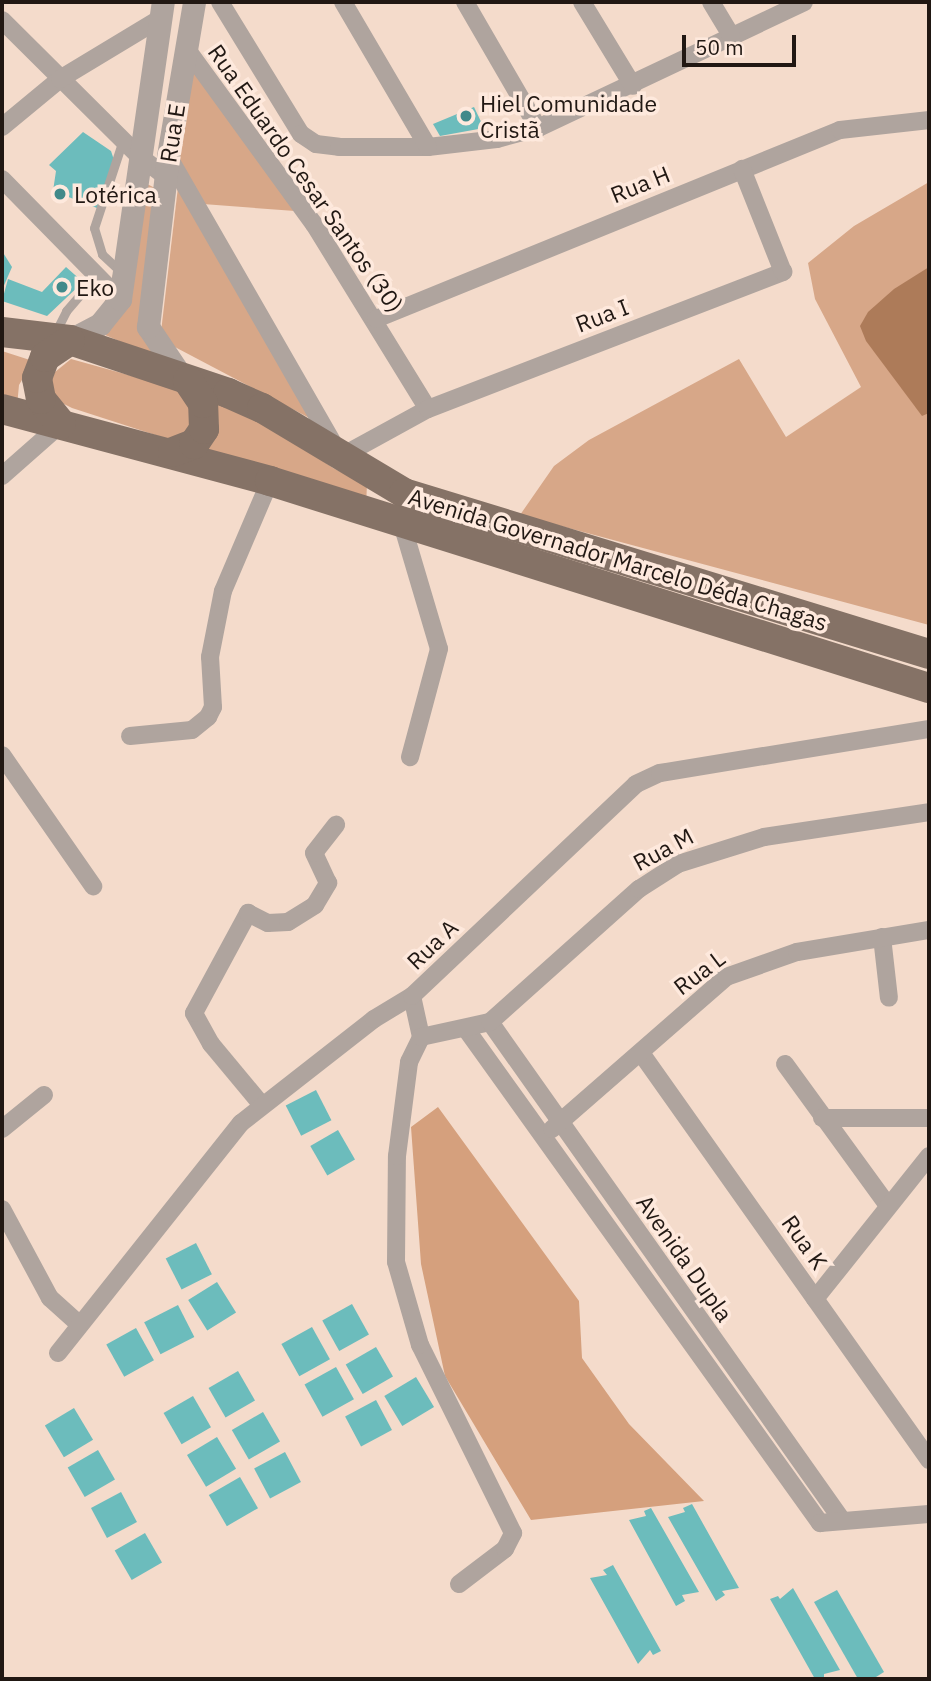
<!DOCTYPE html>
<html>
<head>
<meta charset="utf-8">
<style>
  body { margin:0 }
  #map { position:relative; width:931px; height:1681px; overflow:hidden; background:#f4dbcb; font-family:"IBM Plex Sans",sans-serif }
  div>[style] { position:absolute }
  .green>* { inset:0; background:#d7a788 }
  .forest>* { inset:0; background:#d5a07d }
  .water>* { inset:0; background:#ad7b59 }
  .building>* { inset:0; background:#6cbcbc; transform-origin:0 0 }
  .service>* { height:9px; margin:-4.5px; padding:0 4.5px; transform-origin:4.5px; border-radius:4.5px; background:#afa49e }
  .minor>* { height:18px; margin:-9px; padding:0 9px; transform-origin:9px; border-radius:9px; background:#afa49e }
  .tertiary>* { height:23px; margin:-11.5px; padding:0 11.5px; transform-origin:11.5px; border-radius:11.5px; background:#afa49e }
  .primary>* { height:30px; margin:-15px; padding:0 15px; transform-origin:15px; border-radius:15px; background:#857266 }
  .dots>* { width:19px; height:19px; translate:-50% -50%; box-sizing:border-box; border:4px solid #fee9dd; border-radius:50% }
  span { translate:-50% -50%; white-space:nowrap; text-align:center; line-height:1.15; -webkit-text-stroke:7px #fee9dd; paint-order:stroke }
  .poi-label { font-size:23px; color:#211813 }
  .left { translate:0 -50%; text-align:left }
  .street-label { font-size:23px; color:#211813 }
  .frame { position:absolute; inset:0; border:4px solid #211813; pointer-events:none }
  .scale { position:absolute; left:682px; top:35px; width:114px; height:32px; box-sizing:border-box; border:4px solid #211813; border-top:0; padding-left:9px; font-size:21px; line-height:24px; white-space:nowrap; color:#211813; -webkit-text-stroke:5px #fee9dd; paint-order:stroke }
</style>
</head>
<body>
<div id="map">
  <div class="green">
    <i style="clip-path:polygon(192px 68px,295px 211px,203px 204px,178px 163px)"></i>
    <i style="clip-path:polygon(141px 181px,157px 189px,141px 319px,165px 361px,96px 331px)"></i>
    <i style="clip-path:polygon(929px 182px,929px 625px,520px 515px,554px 466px,589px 440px,739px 359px,786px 437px,861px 387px,815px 299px,808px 263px,854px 226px)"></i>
    <i style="clip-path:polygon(178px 187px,317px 422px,173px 346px,161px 332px)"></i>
    <i style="clip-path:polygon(2px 351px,33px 361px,19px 385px,17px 406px,2px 402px)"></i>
    <i style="clip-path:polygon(71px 359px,186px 391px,199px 414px,177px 442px,72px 408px,58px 401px,50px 384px,55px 372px)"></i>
    <i style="clip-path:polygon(206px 395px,281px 432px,333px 468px,367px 485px,366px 505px,198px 451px)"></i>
  </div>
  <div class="forest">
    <i style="clip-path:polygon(438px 1107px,579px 1301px,582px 1358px,629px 1424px,704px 1501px,531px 1520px,445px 1376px,421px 1264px,411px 1127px)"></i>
  </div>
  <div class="water">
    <i style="clip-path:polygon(929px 267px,929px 413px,922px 416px,866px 341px,860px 326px,868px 312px,894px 289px)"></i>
  </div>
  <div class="building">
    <i style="clip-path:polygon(474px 107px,484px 128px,440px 136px,433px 124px)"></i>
    <i style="clip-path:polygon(83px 132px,111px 151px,115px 163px,97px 208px,53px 191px,56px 171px,49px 165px)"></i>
    <i style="clip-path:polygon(2px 251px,12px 267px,2px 290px)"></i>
    <i style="clip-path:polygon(66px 267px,83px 282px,47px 316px,2px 301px,8px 279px,42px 292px)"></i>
    <i style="left:316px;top:1090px;width:34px;height:34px;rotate:63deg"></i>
    <i style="left:338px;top:1130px;width:34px;height:32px;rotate:60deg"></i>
    <i style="left:196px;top:1243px;width:35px;height:34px;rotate:63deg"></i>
    <i style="left:217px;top:1282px;width:36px;height:34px;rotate:58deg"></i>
    <i style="left:352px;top:1304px;width:35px;height:34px;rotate:61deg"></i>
    <i style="left:178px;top:1305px;width:36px;height:38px;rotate:63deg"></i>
    <i style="left:312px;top:1327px;width:37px;height:35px;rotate:61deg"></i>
    <i style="left:136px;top:1328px;width:37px;height:34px;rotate:61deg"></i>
    <i style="left:376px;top:1347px;width:34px;height:35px;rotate:60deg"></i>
    <i style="left:336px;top:1367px;width:37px;height:36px;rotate:61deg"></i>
    <i style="left:238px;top:1371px;width:34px;height:34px;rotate:60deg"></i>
    <i style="left:416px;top:1377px;width:35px;height:37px;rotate:59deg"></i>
    <i style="left:193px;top:1396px;width:36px;height:34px;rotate:60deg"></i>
    <i style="left:376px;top:1400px;width:34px;height:35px;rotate:62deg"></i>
    <i style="left:74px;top:1408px;width:37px;height:34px;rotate:59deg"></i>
    <i style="left:263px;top:1412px;width:34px;height:36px;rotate:60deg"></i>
    <i style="left:217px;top:1437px;width:37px;height:35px;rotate:59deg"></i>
    <i style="left:98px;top:1450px;width:34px;height:35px;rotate:60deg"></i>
    <i style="left:285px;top:1452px;width:34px;height:35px;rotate:62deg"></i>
    <i style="left:240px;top:1477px;width:36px;height:36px;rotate:60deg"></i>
    <i style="left:121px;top:1492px;width:34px;height:34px;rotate:62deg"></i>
    <i style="clip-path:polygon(692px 1504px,739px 1588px,722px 1591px,725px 1595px,716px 1601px,668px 1517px,685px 1512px,683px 1508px)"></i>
    <i style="clip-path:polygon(651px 1508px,699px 1592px,682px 1595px,685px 1601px,676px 1606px,629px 1520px,646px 1516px,644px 1511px)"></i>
    <i style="left:145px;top:1533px;width:34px;height:35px;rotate:60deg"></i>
    <i style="clip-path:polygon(613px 1565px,661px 1651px,653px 1655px,650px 1650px,638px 1664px,590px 1578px,607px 1575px,603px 1570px)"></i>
    <i style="clip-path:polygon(793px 1588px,840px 1670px,824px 1674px,824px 1679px,815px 1679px,770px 1599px,778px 1596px,780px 1599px)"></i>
    <i style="clip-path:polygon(837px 1590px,884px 1672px,876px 1677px,858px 1679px,814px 1602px)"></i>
  </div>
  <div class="service">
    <i style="left:121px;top:272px;width:26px;rotate:-137deg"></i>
    <i style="left:102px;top:254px;width:27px;rotate:-107deg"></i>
    <i style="left:94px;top:228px;width:93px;rotate:-71.8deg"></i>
    <i style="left:55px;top:333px;width:25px;rotate:-63deg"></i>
    <i style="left:66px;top:311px;width:48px;rotate:-49.3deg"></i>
  </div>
  <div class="minor">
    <i style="left:220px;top:2px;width:155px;rotate:58.5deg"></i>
    <i style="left:301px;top:134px;width:18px;rotate:34deg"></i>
    <i style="left:316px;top:144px;width:23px;rotate:7deg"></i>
    <i style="left:339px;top:147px;width:89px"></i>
    <i style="left:428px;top:147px;width:69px;rotate:-6.6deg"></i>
    <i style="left:497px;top:139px;width:42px;rotate:-15deg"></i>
    <i style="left:538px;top:128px;width:294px;rotate:-25.3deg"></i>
    <i style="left:343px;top:2px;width:168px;rotate:59.6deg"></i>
    <i style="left:465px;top:2px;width:146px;rotate:59.9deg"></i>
    <i style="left:582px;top:2px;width:98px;rotate:58.7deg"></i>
    <i style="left:711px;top:2px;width:39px;rotate:59deg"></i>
    <i style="left:2px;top:20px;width:192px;rotate:44.8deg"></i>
    <i style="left:138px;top:155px;width:34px;rotate:38deg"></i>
    <i style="left:186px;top:48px;width:218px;rotate:54deg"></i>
    <i style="left:314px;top:224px;width:217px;rotate:58.4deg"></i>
    <i style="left:2px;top:127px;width:75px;rotate:-39.6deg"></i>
    <i style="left:60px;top:79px;width:118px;rotate:-31.1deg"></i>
    <i style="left:168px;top:156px;width:337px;rotate:60.1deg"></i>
    <i style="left:2px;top:179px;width:168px;rotate:45.5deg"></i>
    <i style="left:376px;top:319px;width:501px;rotate:-22.16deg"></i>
    <i style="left:840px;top:130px;width:90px;rotate:-6.4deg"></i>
    <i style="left:342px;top:456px;width:98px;rotate:-28.7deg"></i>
    <i style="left:428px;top:409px;width:381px;rotate:-21.1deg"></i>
    <i style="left:783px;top:272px;width:111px;rotate:-111.7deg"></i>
    <i style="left:2px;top:476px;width:79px;rotate:-41.4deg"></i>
    <i style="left:402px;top:524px;width:130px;rotate:73.5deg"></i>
    <i style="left:439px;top:649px;width:112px;rotate:105deg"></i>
    <i style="left:130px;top:736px;width:62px;rotate:-5.5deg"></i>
    <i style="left:192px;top:730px;width:21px;rotate:-39deg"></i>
    <i style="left:208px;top:717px;width:11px;rotate:-63deg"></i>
    <i style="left:213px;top:707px;width:50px;rotate:-93.4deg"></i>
    <i style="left:210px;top:657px;width:67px;rotate:-78.9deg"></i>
    <i style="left:223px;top:591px;width:120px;rotate:-66.9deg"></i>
    <i style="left:2px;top:755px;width:160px;rotate:55.2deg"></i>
    <i style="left:882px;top:937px;width:61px;rotate:83.5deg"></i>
    <i style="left:412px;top:996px;width:42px;rotate:77.6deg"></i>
    <i style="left:490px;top:1022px;width:610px;rotate:54.75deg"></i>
    <i style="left:466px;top:1029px;width:608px;rotate:54.37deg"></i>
    <i style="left:820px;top:1523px;width:109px;rotate:-4.7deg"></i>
    <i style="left:641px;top:1053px;width:499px;rotate:54.7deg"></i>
    <i style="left:785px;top:1064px;width:175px;rotate:54deg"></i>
    <i style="left:261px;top:1104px;width:78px;rotate:-129.8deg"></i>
    <i style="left:211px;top:1044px;width:35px;rotate:-119deg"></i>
    <i style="left:194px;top:1013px;width:114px;rotate:-61.6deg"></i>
    <i style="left:248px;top:913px;width:22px;rotate:27deg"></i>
    <i style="left:268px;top:923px;width:20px;rotate:-3deg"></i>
    <i style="left:288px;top:922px;width:32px;rotate:-32deg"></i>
    <i style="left:315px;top:905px;width:26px;rotate:-59deg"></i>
    <i style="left:328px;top:883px;width:33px;rotate:-115deg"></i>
    <i style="left:314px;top:853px;width:36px;rotate:-52deg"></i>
    <i style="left:822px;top:1118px;width:107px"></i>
    <i style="left:2px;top:1129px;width:54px;rotate:-39deg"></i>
    <i style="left:552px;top:1129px;width:231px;rotate:-41.1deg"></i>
    <i style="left:726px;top:977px;width:75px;rotate:-19.4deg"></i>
    <i style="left:797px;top:952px;width:134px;rotate:-9.5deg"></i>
    <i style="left:2px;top:1209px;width:101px;rotate:61.7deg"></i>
    <i style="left:50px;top:1298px;width:40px;rotate:42deg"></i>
    <i style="left:815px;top:1299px;width:183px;rotate:-51.4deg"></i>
    <i style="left:58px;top:1353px;width:294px;rotate:-51.5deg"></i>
    <i style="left:241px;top:1123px;width:169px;rotate:-38deg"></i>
    <i style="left:374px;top:1019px;width:44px;rotate:-31.2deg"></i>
    <i style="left:412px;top:996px;width:308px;rotate:-43.4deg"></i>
    <i style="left:636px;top:784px;width:26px;rotate:-25deg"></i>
    <i style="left:660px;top:773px;width:273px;rotate:-9.3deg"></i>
    <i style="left:459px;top:1584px;width:58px;rotate:-37.3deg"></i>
    <i style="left:505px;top:1549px;width:18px;rotate:-63deg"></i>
    <i style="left:513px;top:1533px;width:210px;rotate:-116.3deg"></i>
    <i style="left:420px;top:1345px;width:86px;rotate:-106.1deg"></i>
    <i style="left:396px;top:1262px;width:106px;rotate:-89.5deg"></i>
    <i style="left:397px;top:1156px;width:95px;rotate:-82.7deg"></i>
    <i style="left:409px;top:1062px;width:28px;rotate:-64deg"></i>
    <i style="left:421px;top:1037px;width:71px;rotate:-12.3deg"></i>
    <i style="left:490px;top:1022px;width:200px;rotate:-41.8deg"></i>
    <i style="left:639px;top:889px;width:46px;rotate:-32.7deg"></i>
    <i style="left:678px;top:864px;width:90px;rotate:-17.4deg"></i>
    <i style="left:764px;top:837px;width:167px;rotate:-8.6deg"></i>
  </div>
  <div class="tertiary">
    <i style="left:70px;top:340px;width:34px;rotate:-28deg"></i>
    <i style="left:100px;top:324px;width:32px;rotate:-51deg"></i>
    <i style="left:120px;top:299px;width:300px;rotate:-81.8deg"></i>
    <i style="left:183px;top:379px;width:63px;rotate:-123.9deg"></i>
    <i style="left:148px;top:327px;width:172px;rotate:-83.3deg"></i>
    <i style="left:168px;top:156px;width:156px;rotate:-80.4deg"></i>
  </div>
  <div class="primary">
    <i style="left:2px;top:332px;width:68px;rotate:6.7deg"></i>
    <i style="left:70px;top:340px;width:167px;rotate:18.5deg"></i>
    <i style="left:228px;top:393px;width:37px;rotate:24deg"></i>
    <i style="left:262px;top:408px;width:165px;rotate:30.9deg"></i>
    <i style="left:404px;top:493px;width:549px;rotate:17.05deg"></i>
    <i style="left:2px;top:409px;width:278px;rotate:15deg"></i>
    <i style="left:270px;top:481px;width:691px;rotate:17.44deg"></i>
    <i style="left:61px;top:424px;width:32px;rotate:-129deg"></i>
    <i style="left:41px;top:399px;width:21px;rotate:-101deg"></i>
    <i style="left:37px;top:378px;width:22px;rotate:-69deg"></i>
    <i style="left:45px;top:357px;width:30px;rotate:-34deg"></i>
    <i style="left:173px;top:452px;width:22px;rotate:-21deg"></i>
    <i style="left:194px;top:444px;width:18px;rotate:-56deg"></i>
    <i style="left:204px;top:429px;width:26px;rotate:-92deg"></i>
    <i style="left:203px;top:403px;width:27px;rotate:-124deg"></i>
  </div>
  <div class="dots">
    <i style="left:466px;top:116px;background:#418a8a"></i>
    <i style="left:60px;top:194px;background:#418a8a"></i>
    <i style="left:62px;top:287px;background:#418a8a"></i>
  </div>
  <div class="poi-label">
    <span class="left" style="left:480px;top:116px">Hiel Comunidade<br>Cristã</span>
    <span class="left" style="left:74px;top:194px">Lotérica</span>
    <span class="left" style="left:76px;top:287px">Eko</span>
  </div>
  <div class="street-label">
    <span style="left:172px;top:133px;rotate:-81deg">Rua E</span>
    <span style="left:306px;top:178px;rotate:55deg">Rua Eduardo Cesar Santos (30)</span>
    <span style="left:640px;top:184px;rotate:-22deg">Rua H</span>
    <span style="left:602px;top:315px;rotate:-21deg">Rua I</span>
    <span style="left:618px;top:559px;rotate:17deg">Avenida Governador Marcelo Déda Chagas</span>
    <span style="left:663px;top:849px;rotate:-28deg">Rua M</span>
    <span style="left:432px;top:944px;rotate:-44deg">Rua A</span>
    <span style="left:699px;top:972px;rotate:-37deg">Rua L</span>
    <span style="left:805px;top:1242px;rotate:55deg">Rua K</span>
    <span style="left:685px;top:1258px;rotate:55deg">Avenida Dupla</span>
  </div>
  <div class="frame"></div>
  <div class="scale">50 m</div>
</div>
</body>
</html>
